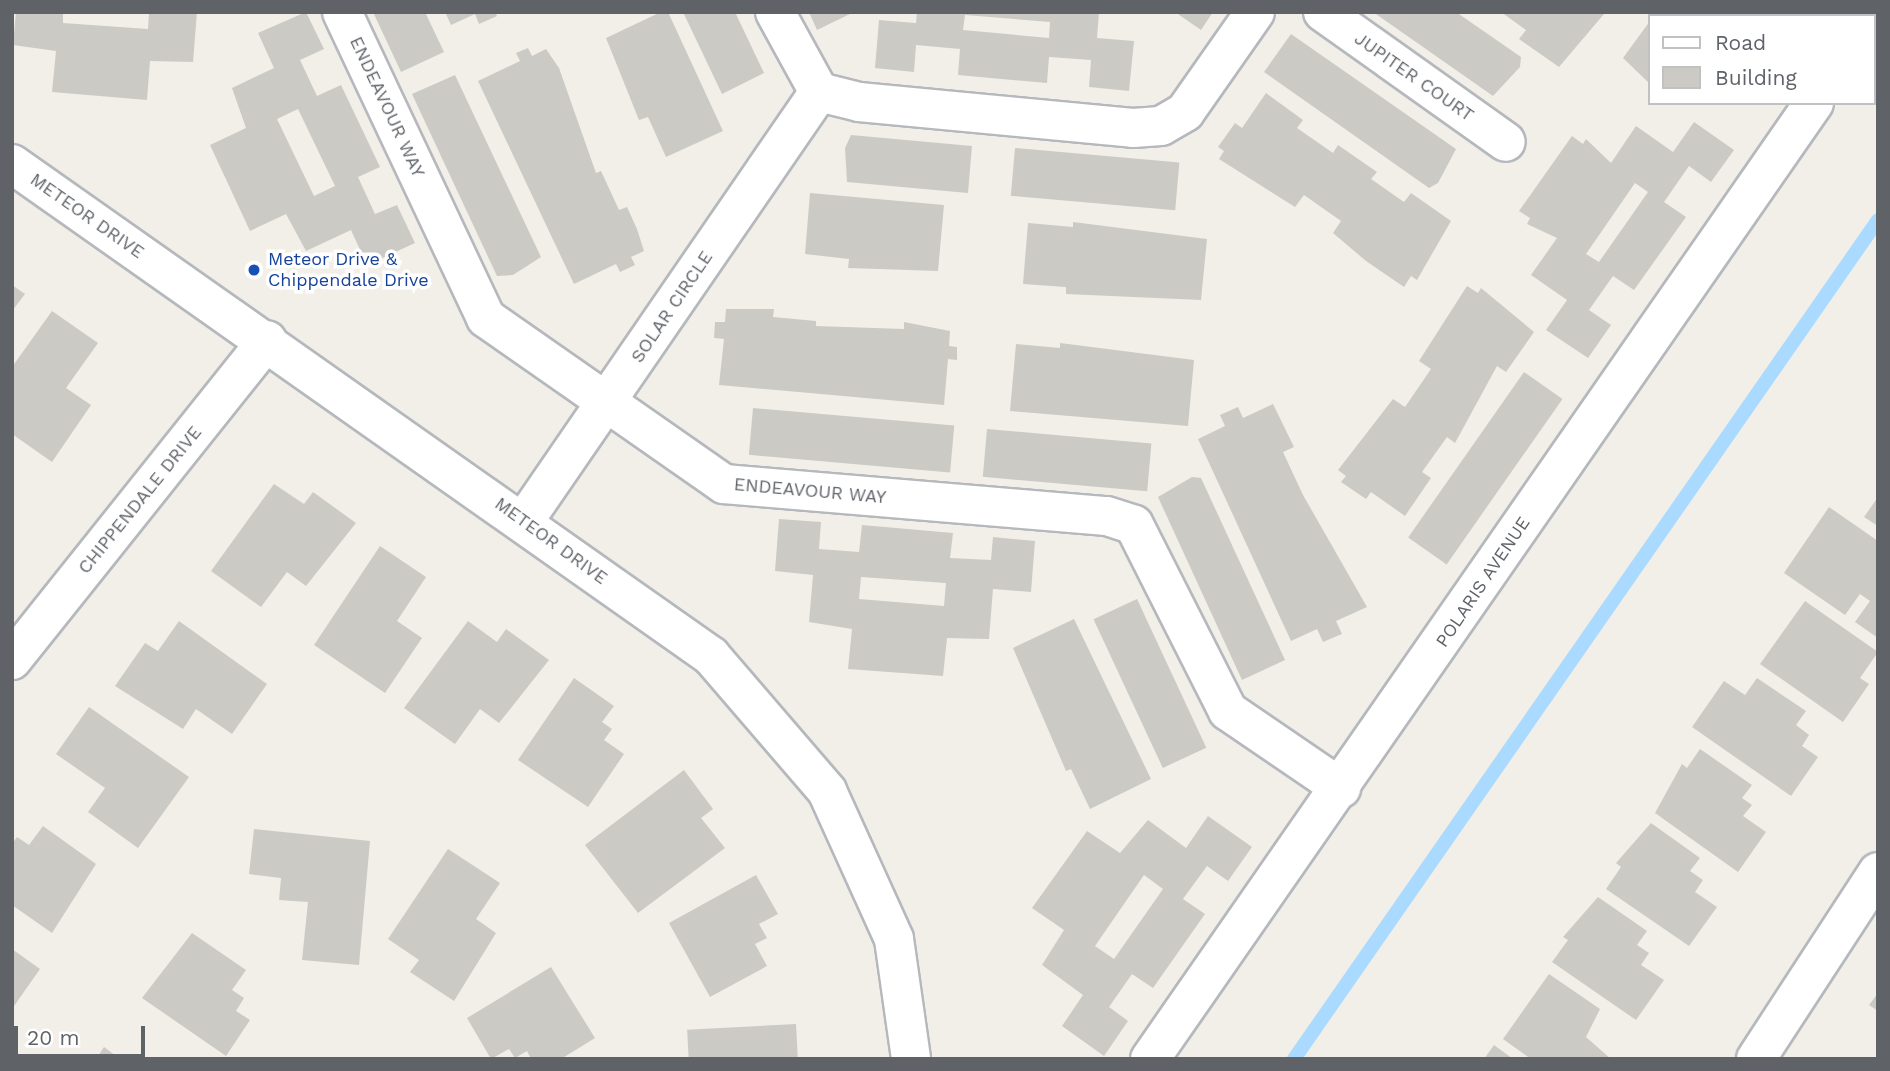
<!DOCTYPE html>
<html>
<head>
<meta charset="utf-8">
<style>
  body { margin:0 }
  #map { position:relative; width:1890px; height:1071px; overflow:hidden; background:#f1efe8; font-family:"Work Sans",sans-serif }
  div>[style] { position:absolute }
  .stream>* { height:14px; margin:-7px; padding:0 7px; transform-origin:7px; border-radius:7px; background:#aadaff }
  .building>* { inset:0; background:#cccac5; transform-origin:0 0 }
  .roads { filter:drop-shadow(2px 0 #b5b8bc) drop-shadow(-2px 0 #b5b8bc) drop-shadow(0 2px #b5b8bc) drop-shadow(0 -2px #b5b8bc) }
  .minor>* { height:38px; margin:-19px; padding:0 19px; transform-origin:19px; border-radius:19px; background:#fff }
  .dots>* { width:19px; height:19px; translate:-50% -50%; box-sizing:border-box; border:4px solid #fff; border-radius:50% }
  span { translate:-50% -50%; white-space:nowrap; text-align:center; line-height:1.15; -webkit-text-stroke:7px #fff; paint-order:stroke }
  .street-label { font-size:18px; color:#5f6368 }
  .transit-label { font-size:18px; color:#164399 }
  .left { translate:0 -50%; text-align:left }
  .frame { position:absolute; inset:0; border:14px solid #5f6368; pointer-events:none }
  .legend { position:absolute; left:1648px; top:14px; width:228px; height:91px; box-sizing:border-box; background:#fff; border:2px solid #bfc1c3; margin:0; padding:9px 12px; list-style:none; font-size:21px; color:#5f6368 }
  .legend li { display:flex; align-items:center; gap:14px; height:35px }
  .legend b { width:35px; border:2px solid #bfc1c3 }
  .scale { position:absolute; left:14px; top:1026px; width:131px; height:32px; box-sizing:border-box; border:4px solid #5f6368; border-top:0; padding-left:9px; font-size:21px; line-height:24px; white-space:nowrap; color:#5f6368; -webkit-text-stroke:5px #fff; paint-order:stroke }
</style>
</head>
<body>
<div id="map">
  <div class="stream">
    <i style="left:1294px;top:1059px;width:1022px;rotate:-55.16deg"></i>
  </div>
  <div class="building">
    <i style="clip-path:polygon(16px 12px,63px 12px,63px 23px,148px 29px,149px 12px,197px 12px,193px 62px,150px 61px,147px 100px,52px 92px,56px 51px,13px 45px)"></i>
    <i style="clip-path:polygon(evenodd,306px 12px,324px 49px,300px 60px,317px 96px,341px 85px,380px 167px,358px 177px,375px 214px,397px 205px,415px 243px,367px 265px,351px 230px,306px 251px,286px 214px,250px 231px,210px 145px,246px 128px,232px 88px,274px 68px,258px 33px,306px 12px,298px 109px,335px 186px,314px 196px,277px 119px,298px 109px)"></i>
    <i style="clip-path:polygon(373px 12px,425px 12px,444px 52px,401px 72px)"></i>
    <i style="clip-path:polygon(445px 12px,495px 12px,497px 16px,479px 24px,475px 14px,451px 25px)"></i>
    <i style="clip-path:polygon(661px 12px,668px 12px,723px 131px,666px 157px,648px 117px,639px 120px,606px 38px)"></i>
    <i style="clip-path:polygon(683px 12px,735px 12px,764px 73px,722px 94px)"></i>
    <i style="clip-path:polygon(809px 12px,854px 12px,817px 30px)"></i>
    <i style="clip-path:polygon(evenodd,917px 12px,1099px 12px,1097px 38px,1134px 41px,1129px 91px,1089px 87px,1091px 60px,1049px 57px,1047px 83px,958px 75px,960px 49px,916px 45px,914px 72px,875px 68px,879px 20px,916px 23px,917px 12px,965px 15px,1050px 22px,1049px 38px,963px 30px,965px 15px)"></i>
    <i style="clip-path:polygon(1175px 12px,1213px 12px,1201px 30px)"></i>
    <i style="clip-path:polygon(1373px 12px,1456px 12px,1521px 57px,1520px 67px,1493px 96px)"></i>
    <i style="clip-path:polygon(1501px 12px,1601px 12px,1604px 14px,1559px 67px,1519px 39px,1526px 30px)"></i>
    <i style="clip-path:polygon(1661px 12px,1752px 12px,1658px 16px)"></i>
    <i style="clip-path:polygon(1774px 12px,1832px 12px,1772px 16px)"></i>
    <i style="clip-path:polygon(1650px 21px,1650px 84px,1623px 58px)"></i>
    <i style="clip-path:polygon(1291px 34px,1456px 149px,1438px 183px,1429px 188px,1264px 72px)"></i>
    <i style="clip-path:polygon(528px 48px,532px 56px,546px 49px,559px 68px,596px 173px,601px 171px,619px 210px,627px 207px,637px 229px,644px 251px,631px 257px,635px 265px,620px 272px,616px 264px,574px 284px,478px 81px,520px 61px,516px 53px)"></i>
    <i style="clip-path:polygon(455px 75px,541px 257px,513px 275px,497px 276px,412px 94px)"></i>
    <i style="clip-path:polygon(1266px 93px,1303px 120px,1297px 128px,1333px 153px,1338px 145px,1377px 172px,1371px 179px,1404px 202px,1411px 193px,1451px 221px,1417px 280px,1411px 276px,1404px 287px,1366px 261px,1333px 233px,1341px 221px,1304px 195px,1295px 207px,1219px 159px,1224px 151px,1218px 147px,1235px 123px,1242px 128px)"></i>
    <i style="clip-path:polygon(evenodd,1694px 122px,1734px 150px,1711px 182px,1689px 166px,1664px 202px,1686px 217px,1634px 290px,1613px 276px,1589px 310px,1611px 325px,1588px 358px,1546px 330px,1567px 300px,1531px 275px,1557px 238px,1527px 224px,1530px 218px,1519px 211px,1572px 136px,1583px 144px,1586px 139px,1611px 163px,1636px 126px,1673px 152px,1694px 122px,1635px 183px,1648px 192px,1599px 262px,1586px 254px,1635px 183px)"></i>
    <i style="clip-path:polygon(851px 135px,972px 146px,968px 193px,847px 182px,845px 148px)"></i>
    <i style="left:1015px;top:148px;width:165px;height:48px;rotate:5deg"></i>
    <i style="clip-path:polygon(810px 193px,944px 205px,938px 271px,848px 268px,849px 259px,805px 254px)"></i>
    <i style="clip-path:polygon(1073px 222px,1207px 239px,1201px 300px,1066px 294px,1066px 287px,1023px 284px,1028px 223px,1073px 227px)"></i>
    <i style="clip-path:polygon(12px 285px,25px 294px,12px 311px)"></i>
    <i style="clip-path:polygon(1467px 286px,1478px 293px,1481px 288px,1534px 332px,1506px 372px,1497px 366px,1455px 443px,1447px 437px,1422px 472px,1431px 478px,1405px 516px,1371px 492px,1366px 499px,1341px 482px,1346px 476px,1338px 470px,1393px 399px,1405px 407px,1431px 369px,1419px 361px)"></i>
    <i style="clip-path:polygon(726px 309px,774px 309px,773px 317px,816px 321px,816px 326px,904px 329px,904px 322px,950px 331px,949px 346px,957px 347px,957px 360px,948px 359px,944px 405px,719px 385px,724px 339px,714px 338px,715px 322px,725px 322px)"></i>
    <i style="clip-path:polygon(52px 311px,98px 343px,66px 388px,91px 405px,52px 462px,12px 434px,12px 367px)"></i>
    <i style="clip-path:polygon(1060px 343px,1194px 360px,1188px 426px,1010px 411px,1016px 344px,1060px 348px)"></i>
    <i style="left:1524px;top:372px;width:47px;height:202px;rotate:35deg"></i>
    <i style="clip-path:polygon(1273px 404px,1294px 447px,1283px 452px,1303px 495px,1367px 607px,1336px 621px,1342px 634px,1323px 642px,1317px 629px,1291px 641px,1198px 439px,1225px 426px,1220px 415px,1238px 407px,1243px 418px)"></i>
    <i style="left:753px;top:408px;width:202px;height:47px;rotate:5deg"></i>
    <i style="left:987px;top:429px;width:165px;height:48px;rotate:5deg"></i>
    <i style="clip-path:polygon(1192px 477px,1201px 478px,1285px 660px,1242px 680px,1158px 497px)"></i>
    <i style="clip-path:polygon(274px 484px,304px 504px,313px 492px,356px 523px,306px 586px,287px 572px,261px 607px,211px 571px)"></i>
    <i style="clip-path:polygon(1878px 497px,1878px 526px,1864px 517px)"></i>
    <i style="clip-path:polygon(1829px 507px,1878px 541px,1878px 638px,1855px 622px,1870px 601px,1860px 594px,1845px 615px,1784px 573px)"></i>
    <i style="clip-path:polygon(evenodd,779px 519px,821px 522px,819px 549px,859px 552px,862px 525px,953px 533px,950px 558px,991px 560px,993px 537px,1035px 541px,1031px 592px,993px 589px,989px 639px,947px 638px,943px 676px,848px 669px,852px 629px,809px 622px,813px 575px,775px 571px,779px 519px,861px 577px,946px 583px,944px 606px,859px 599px,861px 577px)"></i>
    <i style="clip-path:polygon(380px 546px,426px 577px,397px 621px,422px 638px,385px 693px,314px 645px)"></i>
    <i style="left:1137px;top:599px;width:164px;height:48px;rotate:65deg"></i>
    <i style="clip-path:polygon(1805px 601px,1878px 652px,1860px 678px,1869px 684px,1843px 722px,1760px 664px)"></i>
    <i style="clip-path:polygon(1074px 619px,1151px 779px,1090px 809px,1071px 769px,1066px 771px,1013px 648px)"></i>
    <i style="clip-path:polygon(179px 621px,267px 684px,232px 734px,196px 709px,183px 729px,115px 686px,145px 643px,158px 651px)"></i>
    <i style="clip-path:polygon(468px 621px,497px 642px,506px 629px,549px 660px,499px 723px,480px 709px,455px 744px,404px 708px)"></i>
    <i style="clip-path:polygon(574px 678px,614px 706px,602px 722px,612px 729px,604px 740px,624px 754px,588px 807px,518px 760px)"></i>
    <i style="clip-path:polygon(1757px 678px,1806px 711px,1796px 725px,1809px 735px,1802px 746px,1818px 757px,1791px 796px,1692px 727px,1724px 681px,1745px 695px)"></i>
    <i style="clip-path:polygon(89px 707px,189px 777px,138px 848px,88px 812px,105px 788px,56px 754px)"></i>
    <i style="clip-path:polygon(1700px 749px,1752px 785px,1742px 798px,1752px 805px,1743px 816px,1766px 832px,1738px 872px,1655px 813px,1682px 764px,1687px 768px)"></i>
    <i style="clip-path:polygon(684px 770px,713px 809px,701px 818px,725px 848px,638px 913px,585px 845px)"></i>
    <i style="clip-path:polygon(evenodd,1208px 816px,1252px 847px,1228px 881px,1207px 866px,1183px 899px,1205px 914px,1153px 988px,1132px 974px,1109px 1007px,1128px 1021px,1104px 1056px,1062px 1026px,1083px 995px,1042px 965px,1064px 930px,1032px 908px,1087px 831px,1120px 853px,1148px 820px,1186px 848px,1208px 816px,1144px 875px,1163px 889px,1114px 959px,1095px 946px,1144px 875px)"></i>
    <i style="clip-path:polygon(1651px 823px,1700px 858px,1690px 871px,1703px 880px,1695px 892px,1717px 907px,1689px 946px,1606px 889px,1621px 867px,1616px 863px)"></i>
    <i style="clip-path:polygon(43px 826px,96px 864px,52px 933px,12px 905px,12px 844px,17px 837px,29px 845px)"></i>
    <i style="clip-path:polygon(254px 829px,370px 841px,359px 965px,302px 960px,308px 902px,279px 900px,281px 878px,249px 874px)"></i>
    <i style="clip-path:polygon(448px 849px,500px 883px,476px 919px,496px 933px,454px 1001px,410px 972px,419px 960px,388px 939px)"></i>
    <i style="clip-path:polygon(756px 875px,778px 914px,759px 924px,767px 938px,755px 944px,767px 966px,710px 997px,669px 923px)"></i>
    <i style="clip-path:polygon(1598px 897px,1647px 931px,1637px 945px,1649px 953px,1641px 965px,1664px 980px,1636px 1020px,1552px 962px,1568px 940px,1563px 937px)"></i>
    <i style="clip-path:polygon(192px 933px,246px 970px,232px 990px,244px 998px,236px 1011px,250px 1020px,226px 1056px,142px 998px)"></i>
    <i style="clip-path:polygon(12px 949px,40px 969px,12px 1009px)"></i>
    <i style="clip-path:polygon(551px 967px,595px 1038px,561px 1059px,531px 1059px,527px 1051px,515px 1058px,509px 1049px,491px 1059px,467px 1018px)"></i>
    <i style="clip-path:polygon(1549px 974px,1600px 1009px,1586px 1037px,1611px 1059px,1531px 1059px,1503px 1039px)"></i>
    <i style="clip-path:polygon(1878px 993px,1878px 1011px,1869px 1005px)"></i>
    <i style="left:796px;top:1024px;width:35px;height:109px;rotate:87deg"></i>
    <i style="clip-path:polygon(1494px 1045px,1513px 1059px,1484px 1059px)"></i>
    <i style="clip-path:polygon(104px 1047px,120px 1059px,96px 1059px)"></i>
  </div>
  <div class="roads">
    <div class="minor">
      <i style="left:342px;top:12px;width:338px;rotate:64.8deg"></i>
      <i style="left:486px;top:318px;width:290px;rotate:34.9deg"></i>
      <i style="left:724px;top:484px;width:384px;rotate:4.8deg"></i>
      <i style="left:1107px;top:516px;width:28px;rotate:18deg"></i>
      <i style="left:1134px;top:525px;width:208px;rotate:63.2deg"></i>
      <i style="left:1228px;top:711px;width:137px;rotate:34.3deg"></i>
      <i style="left:775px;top:12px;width:91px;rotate:61.2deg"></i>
      <i style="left:819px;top:92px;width:41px;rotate:14deg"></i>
      <i style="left:859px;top:102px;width:275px;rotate:5.4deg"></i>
      <i style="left:1133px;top:128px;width:28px;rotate:-4deg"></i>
      <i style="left:1161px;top:126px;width:28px;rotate:-30deg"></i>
      <i style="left:1185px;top:112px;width:122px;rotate:-55deg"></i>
      <i style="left:1323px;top:12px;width:224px;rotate:35.4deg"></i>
      <i style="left:1874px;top:19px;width:6px;rotate:-51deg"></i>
      <i style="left:12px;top:164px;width:855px;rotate:35.14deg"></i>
      <i style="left:711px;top:656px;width:178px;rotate:49.3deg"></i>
      <i style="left:827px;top:791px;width:162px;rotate:65.6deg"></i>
      <i style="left:894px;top:939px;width:121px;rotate:81.9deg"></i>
      <i style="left:524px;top:521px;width:521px;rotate:-55.49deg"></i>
      <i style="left:12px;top:660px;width:409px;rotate:-51.4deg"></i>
      <i style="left:1150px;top:1059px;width:1164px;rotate:-55.22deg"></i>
      <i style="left:1756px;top:1059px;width:223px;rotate:-56.9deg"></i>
    </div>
  </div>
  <div class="dots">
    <i style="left:254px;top:270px;background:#1a4fb4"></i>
  </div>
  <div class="street-label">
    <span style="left:1414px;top:77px;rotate:35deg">JUPITER COURT</span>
    <span style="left:387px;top:107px;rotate:65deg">ENDEAVOUR WAY</span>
    <span style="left:87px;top:216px;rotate:35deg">METEOR DRIVE</span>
    <span style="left:672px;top:307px;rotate:-56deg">SOLAR CIRCLE</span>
    <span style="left:810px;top:491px;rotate:5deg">ENDEAVOUR WAY</span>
    <span style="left:140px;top:500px;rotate:-51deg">CHIPPENDALE DRIVE</span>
    <span style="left:551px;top:541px;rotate:36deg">METEOR DRIVE</span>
    <span style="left:1483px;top:582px;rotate:-56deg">POLARIS AVENUE</span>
  </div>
  <div class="transit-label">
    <span class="left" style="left:268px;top:270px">Meteor Drive &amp;<br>Chippendale Drive</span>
  </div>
  <div class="frame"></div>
  <ul class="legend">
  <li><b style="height:9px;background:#fff"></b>Road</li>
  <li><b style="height:19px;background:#cccac5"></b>Building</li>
  </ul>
  <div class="scale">20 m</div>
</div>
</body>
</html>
